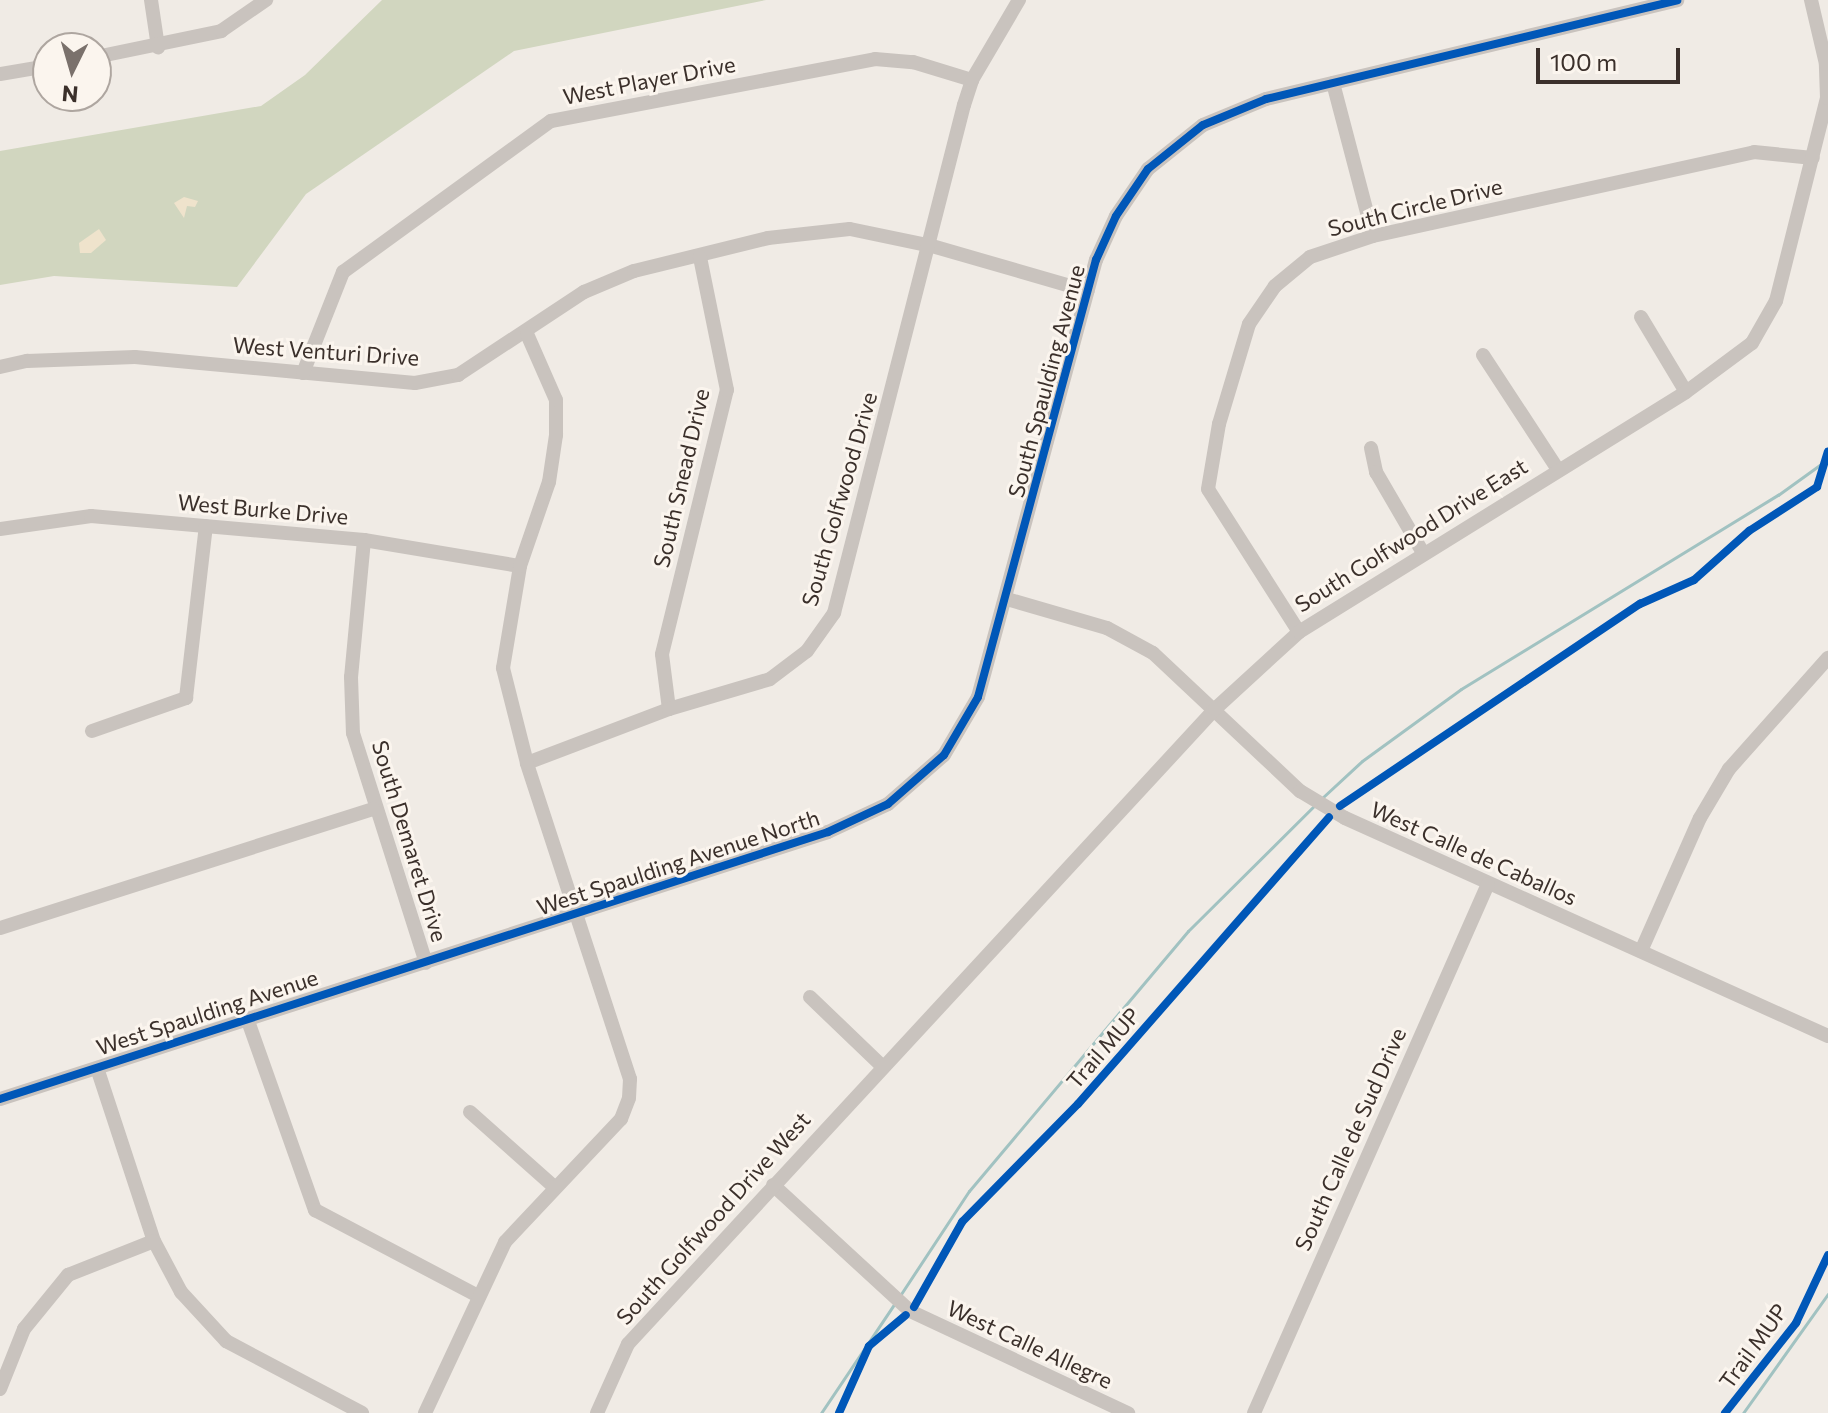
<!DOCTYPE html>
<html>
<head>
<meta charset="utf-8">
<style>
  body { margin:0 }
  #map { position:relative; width:1828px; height:1413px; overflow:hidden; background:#f0ebe5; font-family:Commissioner,sans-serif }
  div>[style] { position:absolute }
  .green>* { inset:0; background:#d1d6bf }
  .sand>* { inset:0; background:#efe3cc }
  .stream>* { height:3px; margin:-1.5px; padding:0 1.5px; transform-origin:1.5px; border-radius:1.5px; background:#a1c2c1 }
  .minor>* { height:14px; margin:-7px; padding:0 7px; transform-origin:7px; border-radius:7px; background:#c9c3be }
  .cycleway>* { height:8px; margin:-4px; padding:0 4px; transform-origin:4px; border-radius:4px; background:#0057b8 }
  span { translate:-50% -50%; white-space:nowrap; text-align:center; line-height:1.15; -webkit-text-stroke:6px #fbf5ee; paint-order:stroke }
  .street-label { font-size:22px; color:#3b302b }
  .north { position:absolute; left:32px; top:32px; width:80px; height:80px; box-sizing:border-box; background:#fbf5ee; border:2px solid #aea6a0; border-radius:50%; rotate:185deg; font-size:22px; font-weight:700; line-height:32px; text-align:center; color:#3b302b }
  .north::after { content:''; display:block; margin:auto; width:28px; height:36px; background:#7a716c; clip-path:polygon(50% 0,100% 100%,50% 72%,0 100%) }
  .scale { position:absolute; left:1536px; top:48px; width:144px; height:36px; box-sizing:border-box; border:4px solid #3b302b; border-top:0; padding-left:10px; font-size:24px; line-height:28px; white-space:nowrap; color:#3b302b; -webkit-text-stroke:6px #fbf5ee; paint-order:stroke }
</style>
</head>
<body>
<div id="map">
  <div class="green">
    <i style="clip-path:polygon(382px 0,766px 0,514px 51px,306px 194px,237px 287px,54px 276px,0 285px,0 151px,261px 106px,305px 75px)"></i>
  </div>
  <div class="sand">
    <i style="clip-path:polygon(184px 197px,198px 201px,195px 207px,187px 206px,184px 218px,174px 203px)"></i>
    <i style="clip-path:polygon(99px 229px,106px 240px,91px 253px,80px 253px,79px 243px)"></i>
  </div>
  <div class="stream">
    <i style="left:1322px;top:798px;width:54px;rotate:-42.8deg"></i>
    <i style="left:1362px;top:761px;width:122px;rotate:-36deg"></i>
    <i style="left:1461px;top:689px;width:372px;rotate:-31.5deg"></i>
    <i style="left:1778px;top:495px;width:62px;rotate:-35.8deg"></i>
    <i style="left:899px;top:1297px;width:127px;rotate:-56.6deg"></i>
    <i style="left:969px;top:1191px;width:340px;rotate:-49.9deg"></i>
    <i style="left:1188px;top:931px;width:177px;rotate:-44.8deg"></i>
    <i style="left:821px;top:1413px;width:133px;rotate:-56.1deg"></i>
    <i style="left:1743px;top:1413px;width:146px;rotate:-54.5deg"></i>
  </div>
  <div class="minor">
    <i style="left:151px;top:0;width:48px;rotate:81.5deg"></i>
    <i style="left:96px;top:57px;width:128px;rotate:-11.7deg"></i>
    <i style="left:221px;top:31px;width:55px;rotate:-34.6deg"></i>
    <i style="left:0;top:74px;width:49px;rotate:-9.5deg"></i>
    <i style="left:1333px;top:83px;width:158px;rotate:75.3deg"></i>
    <i style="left:1641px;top:317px;width:87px;rotate:59deg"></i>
    <i style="left:1483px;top:355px;width:135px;rotate:56.8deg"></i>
    <i style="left:0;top:367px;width:28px;rotate:-13deg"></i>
    <i style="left:27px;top:361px;width:108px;rotate:-2.1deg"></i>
    <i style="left:135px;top:357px;width:281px;rotate:5.3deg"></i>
    <i style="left:415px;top:383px;width:44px;rotate:-10.5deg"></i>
    <i style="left:458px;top:375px;width:151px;rotate:-33.4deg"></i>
    <i style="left:584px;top:292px;width:54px;rotate:-22.8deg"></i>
    <i style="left:634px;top:271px;width:138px;rotate:-13.8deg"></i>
    <i style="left:768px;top:238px;width:82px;rotate:-6.3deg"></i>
    <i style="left:850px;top:229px;width:84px;rotate:11.7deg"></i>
    <i style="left:932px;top:246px;width:162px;rotate:16.1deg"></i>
    <i style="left:303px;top:373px;width:109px;rotate:-68.4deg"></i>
    <i style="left:343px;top:272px;width:257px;rotate:-36deg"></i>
    <i style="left:551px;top:121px;width:330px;rotate:-10.8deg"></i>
    <i style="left:875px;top:59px;width:38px;rotate:5deg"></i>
    <i style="left:913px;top:62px;width:62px;rotate:17deg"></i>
    <i style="left:1371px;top:448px;width:25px;rotate:78deg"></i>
    <i style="left:1376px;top:472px;width:91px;rotate:59.8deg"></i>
    <i style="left:0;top:529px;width:92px;rotate:-8.1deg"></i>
    <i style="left:91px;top:516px;width:274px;rotate:5deg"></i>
    <i style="left:364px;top:540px;width:158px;rotate:9.5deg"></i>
    <i style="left:364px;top:540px;width:138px;rotate:95.4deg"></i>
    <i style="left:351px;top:677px;width:56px;rotate:88deg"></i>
    <i style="left:353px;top:733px;width:241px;rotate:72.4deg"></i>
    <i style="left:1007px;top:599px;width:104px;rotate:16.2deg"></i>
    <i style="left:1107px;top:628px;width:52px;rotate:28.5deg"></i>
    <i style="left:1153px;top:653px;width:202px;rotate:43.2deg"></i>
    <i style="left:1300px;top:791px;width:52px;rotate:31deg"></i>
    <i style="left:1345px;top:818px;width:530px;rotate:24.29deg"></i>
    <i style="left:1299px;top:632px;width:169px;rotate:-122.5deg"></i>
    <i style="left:1208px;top:489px;width:66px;rotate:-80.4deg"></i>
    <i style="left:1219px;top:424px;width:104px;rotate:-73.3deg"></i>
    <i style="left:1249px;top:324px;width:46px;rotate:-55.6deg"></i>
    <i style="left:1275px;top:286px;width:45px;rotate:-39.6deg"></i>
    <i style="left:1310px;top:257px;width:66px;rotate:-18.4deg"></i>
    <i style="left:1373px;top:236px;width:390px;rotate:-12.4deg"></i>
    <i style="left:1754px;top:152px;width:59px;rotate:5.8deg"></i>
    <i style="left:669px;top:709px;width:55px;rotate:-97.3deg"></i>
    <i style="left:662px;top:654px;width:272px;rotate:-76.2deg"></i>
    <i style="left:727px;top:390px;width:136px;rotate:-101.5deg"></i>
    <i style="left:92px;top:731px;width:100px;rotate:-19.3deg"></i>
    <i style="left:186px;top:698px;width:173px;rotate:-83.4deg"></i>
    <i style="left:527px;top:763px;width:152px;rotate:-20.8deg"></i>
    <i style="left:669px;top:709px;width:105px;rotate:-16.5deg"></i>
    <i style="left:770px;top:679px;width:46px;rotate:-37.1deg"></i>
    <i style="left:807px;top:651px;width:47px;rotate:-54.6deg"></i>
    <i style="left:834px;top:613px;width:524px;rotate:-75.65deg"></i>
    <i style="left:964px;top:105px;width:26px;rotate:-72deg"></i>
    <i style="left:972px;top:80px;width:93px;rotate:-59.6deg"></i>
    <i style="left:0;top:928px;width:392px;rotate:-17.7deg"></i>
    <i style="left:1641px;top:951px;width:145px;rotate:-66.1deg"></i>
    <i style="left:1700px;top:818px;width:57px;rotate:-59.4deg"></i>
    <i style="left:1729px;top:769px;width:149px;rotate:-48.3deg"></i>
    <i style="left:810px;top:997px;width:100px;rotate:43.8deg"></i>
    <i style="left:248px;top:1021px;width:201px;rotate:70.5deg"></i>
    <i style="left:315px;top:1210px;width:182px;rotate:27.8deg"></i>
    <i style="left:98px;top:1071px;width:179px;rotate:71.8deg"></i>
    <i style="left:154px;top:1241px;width:58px;rotate:62.1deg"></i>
    <i style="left:181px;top:1292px;width:67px;rotate:47.4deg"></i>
    <i style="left:226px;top:1341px;width:154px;rotate:27.9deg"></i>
    <i style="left:0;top:1099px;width:870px;rotate:-17.87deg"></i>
    <i style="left:828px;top:832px;width:66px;rotate:-25deg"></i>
    <i style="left:888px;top:804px;width:74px;rotate:-41.2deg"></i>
    <i style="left:944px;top:755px;width:67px;rotate:-59.6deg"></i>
    <i style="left:978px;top:697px;width:453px;rotate:-74.9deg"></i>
    <i style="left:1096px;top:260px;width:48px;rotate:-65.6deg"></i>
    <i style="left:1116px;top:216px;width:57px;rotate:-55.8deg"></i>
    <i style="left:1148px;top:169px;width:70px;rotate:-38.7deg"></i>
    <i style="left:1203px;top:125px;width:68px;rotate:-22.4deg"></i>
    <i style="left:1266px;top:99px;width:423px;rotate:-13.5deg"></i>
    <i style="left:470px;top:1112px;width:111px;rotate:41.7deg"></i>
    <i style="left:773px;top:1185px;width:186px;rotate:42.6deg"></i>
    <i style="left:910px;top:1311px;width:241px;rotate:25.1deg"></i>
    <i style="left:0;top:1389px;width:65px;rotate:-68.2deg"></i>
    <i style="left:24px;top:1329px;width:70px;rotate:-50.8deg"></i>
    <i style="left:68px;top:1275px;width:92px;rotate:-21.6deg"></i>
    <i style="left:425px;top:1413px;width:189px;rotate:-64.9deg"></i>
    <i style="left:505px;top:1242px;width:169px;rotate:-46.7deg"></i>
    <i style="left:621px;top:1119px;width:22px;rotate:-69deg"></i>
    <i style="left:629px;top:1098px;width:19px;rotate:-87deg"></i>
    <i style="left:630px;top:1079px;width:332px;rotate:-108.1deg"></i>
    <i style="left:527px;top:763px;width:98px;rotate:-104.2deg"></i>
    <i style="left:503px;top:668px;width:103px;rotate:-80.5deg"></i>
    <i style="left:520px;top:566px;width:89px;rotate:-71deg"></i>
    <i style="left:549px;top:482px;width:48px;rotate:-81.5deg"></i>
    <i style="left:556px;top:435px;width:35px;rotate:-90deg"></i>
    <i style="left:556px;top:400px;width:72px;rotate:-113.7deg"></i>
    <i style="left:597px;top:1413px;width:76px;rotate:-65.8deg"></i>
    <i style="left:628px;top:1344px;width:865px;rotate:-47.25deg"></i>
    <i style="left:1215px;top:709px;width:114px;rotate:-42.5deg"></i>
    <i style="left:1299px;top:632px;width:455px;rotate:-31.8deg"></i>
    <i style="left:1686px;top:392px;width:82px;rotate:-36.6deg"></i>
    <i style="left:1752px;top:343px;width:48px;rotate:-60.3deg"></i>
    <i style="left:1776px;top:301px;width:209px;rotate:-75.9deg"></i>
    <i style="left:1827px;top:98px;width:34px;rotate:-92deg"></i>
    <i style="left:1826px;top:64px;width:66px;rotate:-103.2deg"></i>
    <i style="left:1254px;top:1413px;width:578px;rotate:-66.14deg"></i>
  </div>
  <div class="cycleway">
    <i style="left:1340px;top:806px;width:362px;rotate:-34deg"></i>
    <i style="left:1640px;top:604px;width:59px;rotate:-24deg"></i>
    <i style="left:1694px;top:580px;width:74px;rotate:-41.7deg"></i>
    <i style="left:1749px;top:531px;width:81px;rotate:-32.9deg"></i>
    <i style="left:1817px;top:487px;width:37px;rotate:-73deg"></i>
    <i style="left:0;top:1099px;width:870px;rotate:-17.87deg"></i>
    <i style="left:828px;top:832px;width:66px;rotate:-25deg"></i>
    <i style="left:888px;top:804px;width:74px;rotate:-41.2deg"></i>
    <i style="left:944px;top:755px;width:67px;rotate:-59.6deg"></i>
    <i style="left:978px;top:697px;width:453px;rotate:-74.9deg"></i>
    <i style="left:1096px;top:260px;width:48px;rotate:-65.6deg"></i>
    <i style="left:1116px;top:216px;width:57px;rotate:-55.8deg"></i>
    <i style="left:1148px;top:169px;width:70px;rotate:-38.7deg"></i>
    <i style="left:1203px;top:125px;width:68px;rotate:-22.4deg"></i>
    <i style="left:1266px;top:99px;width:423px;rotate:-13.5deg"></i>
    <i style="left:914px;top:1307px;width:98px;rotate:-60.5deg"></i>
    <i style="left:962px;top:1222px;width:165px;rotate:-45.5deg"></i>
    <i style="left:1078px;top:1104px;width:381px;rotate:-48.8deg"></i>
    <i style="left:839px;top:1413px;width:73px;rotate:-65.9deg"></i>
    <i style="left:869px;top:1346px;width:48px;rotate:-40deg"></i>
    <i style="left:1725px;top:1413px;width:115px;rotate:-51.7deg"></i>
    <i style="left:1796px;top:1323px;width:75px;rotate:-64.8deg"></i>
  </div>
  <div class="street-label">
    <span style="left:649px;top:80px;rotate:-11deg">West Player Drive</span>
    <span style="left:1415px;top:207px;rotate:-14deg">South Circle Drive</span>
    <span style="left:326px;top:351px;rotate:4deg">West Venturi Drive</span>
    <span style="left:1046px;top:381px;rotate:-75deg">South Spaulding Avenue</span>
    <span style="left:681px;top:478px;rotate:-77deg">South Snead Drive</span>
    <span style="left:839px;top:499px;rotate:-74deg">South Golfwood Drive</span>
    <span style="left:263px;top:509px;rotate:5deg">West Burke Drive</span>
    <span style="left:1411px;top:535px;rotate:-32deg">South Golfwood Drive East</span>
    <span style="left:410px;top:841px;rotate:73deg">South Demaret Drive</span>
    <span style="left:1474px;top:853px;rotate:24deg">West Calle de Caballos</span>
    <span style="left:678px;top:862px;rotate:-18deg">West Spaulding Avenue North</span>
    <span style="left:207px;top:1012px;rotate:-18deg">West Spaulding Avenue</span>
    <span style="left:1103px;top:1048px;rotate:-49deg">Trail MUP</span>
    <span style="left:1350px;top:1139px;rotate:-66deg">South Calle de Sud Drive</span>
    <span style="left:713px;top:1218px;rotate:-48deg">South Golfwood Drive West</span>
    <span style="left:1030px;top:1344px;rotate:25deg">West Calle Allegre</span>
    <span style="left:1753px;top:1346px;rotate:-54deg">Trail MUP</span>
  </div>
  <div class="north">N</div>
  <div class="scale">100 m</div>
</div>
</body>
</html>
